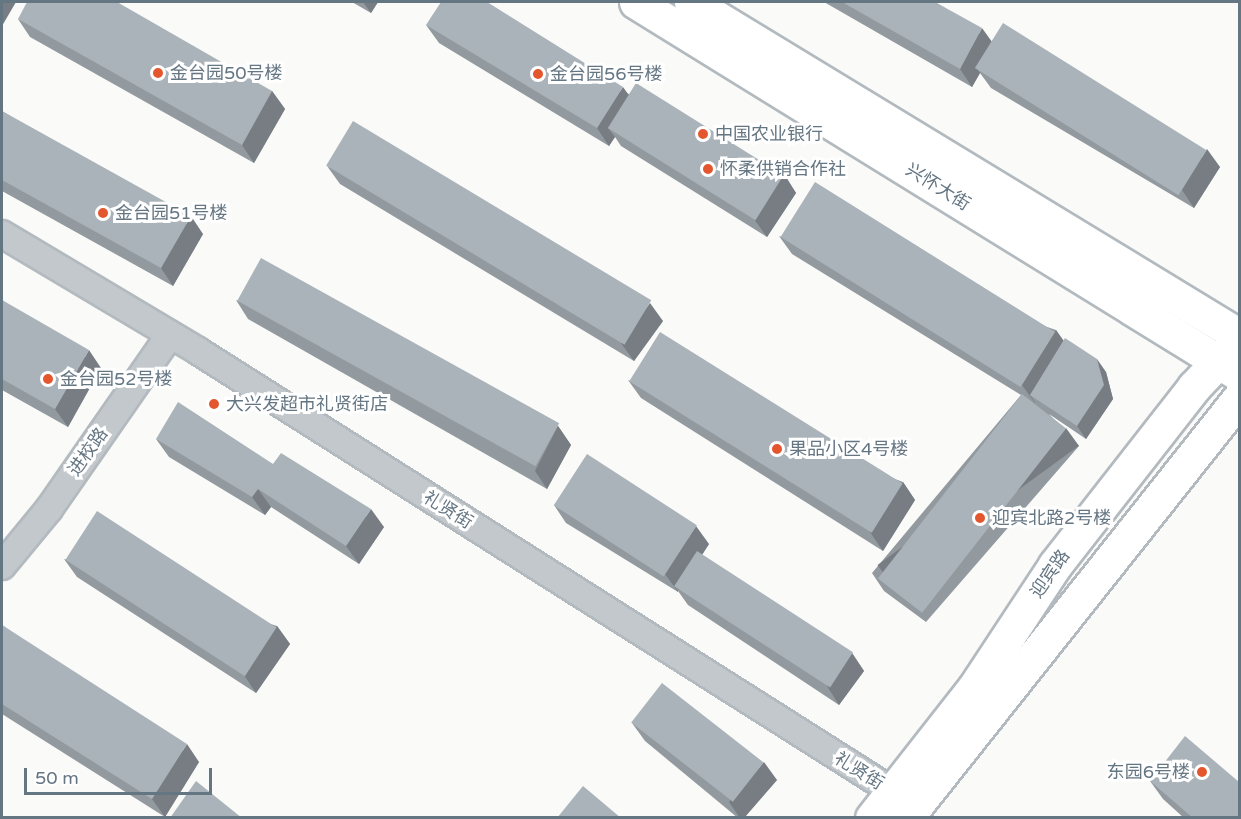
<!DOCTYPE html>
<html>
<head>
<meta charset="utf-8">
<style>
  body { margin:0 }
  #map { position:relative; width:1241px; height:819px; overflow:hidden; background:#fafaf8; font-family:"Varela Round","Noto Sans SC",sans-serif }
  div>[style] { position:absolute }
  .roads { filter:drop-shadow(2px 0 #b3babf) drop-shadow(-2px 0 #b3babf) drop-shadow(0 2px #b3babf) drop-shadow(0 -2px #b3babf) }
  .street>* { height:26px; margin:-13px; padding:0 13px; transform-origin:13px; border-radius:13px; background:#c3c8cc }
  .secondary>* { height:33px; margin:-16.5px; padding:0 16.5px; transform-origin:16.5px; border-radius:16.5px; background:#fff }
  .wall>* { inset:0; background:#929a9f }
  .shaded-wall>* { inset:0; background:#777d82; transform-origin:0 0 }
  .building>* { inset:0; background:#aab3b9; transform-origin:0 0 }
  .dots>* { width:16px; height:16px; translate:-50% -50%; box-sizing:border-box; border:3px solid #fff; border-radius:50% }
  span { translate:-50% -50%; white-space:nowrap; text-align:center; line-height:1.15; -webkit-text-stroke:6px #fff; paint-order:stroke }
  .poi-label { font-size:18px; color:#657683 }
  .left { translate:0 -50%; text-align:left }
  .right { translate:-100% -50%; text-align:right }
  .street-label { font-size:18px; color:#657683 }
  .frame { position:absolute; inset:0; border:3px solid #657683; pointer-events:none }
  .scale { position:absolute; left:24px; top:768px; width:188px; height:27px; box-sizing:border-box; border:3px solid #657683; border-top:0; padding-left:8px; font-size:18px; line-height:21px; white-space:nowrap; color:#657683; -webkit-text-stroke:4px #fff; paint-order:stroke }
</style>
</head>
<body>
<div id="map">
  <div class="roads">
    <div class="street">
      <i style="left:2px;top:234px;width:228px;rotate:30.8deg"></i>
      <i style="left:198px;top:351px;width:822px;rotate:32.37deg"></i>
      <i style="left:2px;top:566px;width:74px;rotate:-50.5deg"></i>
      <i style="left:49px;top:509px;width:212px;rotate:-55.2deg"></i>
    </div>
    <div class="secondary">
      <i style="left:636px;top:2px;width:710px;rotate:31.7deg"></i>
      <i style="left:691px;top:2px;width:643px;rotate:31.32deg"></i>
      <i style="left:872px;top:818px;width:165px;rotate:-51.9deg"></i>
      <i style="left:974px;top:688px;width:147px;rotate:-56.6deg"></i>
      <i style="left:1055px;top:565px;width:226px;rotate:-52deg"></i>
      <i style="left:1194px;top:387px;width:55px;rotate:-46.5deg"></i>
      <i style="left:906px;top:818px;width:537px;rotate:-51.57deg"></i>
    </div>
  </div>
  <div class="wall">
    <i style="clip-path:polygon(352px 2px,378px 2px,371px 13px)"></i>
    <i style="clip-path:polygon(824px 2px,935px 2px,992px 43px,1220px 167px,1194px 208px,991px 88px,980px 73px,972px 87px)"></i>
    <i style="clip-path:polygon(18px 19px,272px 91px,285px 109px,254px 163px,30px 37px)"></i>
    <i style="clip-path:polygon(426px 25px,629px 94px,784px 174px,796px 193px,767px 237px,621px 146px,615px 137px,609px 146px,439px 43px)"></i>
    <i style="clip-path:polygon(2px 111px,203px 234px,173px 286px,2px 191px)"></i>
    <i style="clip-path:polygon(327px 166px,663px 321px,634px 361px,340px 184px)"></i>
    <i style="clip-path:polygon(779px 236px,1056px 330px,1063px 341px,1106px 372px,1113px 399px,1086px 439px,1049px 414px,1079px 446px,926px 622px,884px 591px,872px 573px,1021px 395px,792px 254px)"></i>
    <i style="clip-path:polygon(2px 300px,101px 368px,68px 427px,2px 390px)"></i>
    <i style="clip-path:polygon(236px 300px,558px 426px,571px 445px,547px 489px,248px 319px)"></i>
    <i style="clip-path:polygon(628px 380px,903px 482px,915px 500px,883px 551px,641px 398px)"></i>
    <i style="clip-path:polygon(156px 439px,273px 464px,384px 527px,359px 564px,271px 507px,265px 515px,169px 457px)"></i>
    <i style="clip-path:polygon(554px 505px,709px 544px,702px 555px,852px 653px,864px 671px,839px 705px,688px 605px,678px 591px,678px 592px,566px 523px)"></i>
    <i style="clip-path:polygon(64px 559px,277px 626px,290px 644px,256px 693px,77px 577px)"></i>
    <i style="clip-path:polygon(2px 625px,199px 762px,165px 817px,2px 714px)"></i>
    <i style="clip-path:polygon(632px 723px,777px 780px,744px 818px,738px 818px,645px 741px)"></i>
    <i style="clip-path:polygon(1150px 781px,1239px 818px,1184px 818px,1163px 799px)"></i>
  </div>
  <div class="shaded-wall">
    <i style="clip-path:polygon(2px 2px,16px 2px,2px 26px)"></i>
    <i style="clip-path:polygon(363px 2px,378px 2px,371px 13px)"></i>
    <i style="clip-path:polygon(982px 28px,995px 46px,978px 70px,980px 73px,972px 87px,960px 69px)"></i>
    <i style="clip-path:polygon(623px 87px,636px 105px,608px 128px,615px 137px,609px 146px,597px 128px)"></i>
    <i style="clip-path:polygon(272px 91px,285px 109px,254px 163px,242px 145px)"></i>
    <i style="clip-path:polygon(1207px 149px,1220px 167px,1194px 208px,1182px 190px)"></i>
    <i style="clip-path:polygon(784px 174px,796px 193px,767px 237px,754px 219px)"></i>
    <i style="clip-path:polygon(191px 216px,203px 234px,173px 286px,161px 268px)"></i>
    <i style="clip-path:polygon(650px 303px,663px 321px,634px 361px,621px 343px)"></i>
    <i style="clip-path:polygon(1056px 330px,1069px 348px,1030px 395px,1035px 402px,1035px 403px,1022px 385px)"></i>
    <i style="clip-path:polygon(89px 350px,101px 368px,68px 427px,55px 409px)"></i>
    <i style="clip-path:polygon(1097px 359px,1106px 372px,1113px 399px,1086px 439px,1077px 426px)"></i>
    <i style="clip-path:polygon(558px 426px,571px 445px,547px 489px,535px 471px)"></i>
    <i style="left:1066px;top:428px;width:22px;height:233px;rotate:54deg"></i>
    <i style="clip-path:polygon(903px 482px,915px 500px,883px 551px,870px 532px)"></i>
    <i style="clip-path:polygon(258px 489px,271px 507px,265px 515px,252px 497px)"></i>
    <i style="clip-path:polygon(371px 509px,384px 527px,359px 564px,346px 546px)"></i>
    <i style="clip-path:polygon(696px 526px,709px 544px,679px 590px,675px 587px,678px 591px,678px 592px,665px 574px)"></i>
    <i style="clip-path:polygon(277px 626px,290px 644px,256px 693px,244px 675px)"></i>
    <i style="clip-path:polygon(852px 653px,864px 671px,839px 705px,827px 686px)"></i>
    <i style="clip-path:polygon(187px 744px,199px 762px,165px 817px,152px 799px)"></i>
    <i style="clip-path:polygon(764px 762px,777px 780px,744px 818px,740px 818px,729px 802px)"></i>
  </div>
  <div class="building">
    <i style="clip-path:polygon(27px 2px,117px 2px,272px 91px,242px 145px,18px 19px)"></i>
    <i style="clip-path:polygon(441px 2px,487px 2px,623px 87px,597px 128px,426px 25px)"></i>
    <i style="clip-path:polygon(842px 2px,935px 2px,982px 28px,960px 69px)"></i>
    <i style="left:1003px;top:23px;width:240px;height:53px;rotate:32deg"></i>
    <i style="left:636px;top:83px;width:174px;height:53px;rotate:32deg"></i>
    <i style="clip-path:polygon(2px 111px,191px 216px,161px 268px,2px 180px)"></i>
    <i style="left:353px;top:121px;width:348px;height:52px;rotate:31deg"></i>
    <i style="left:815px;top:182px;width:283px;height:65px;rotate:32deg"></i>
    <i style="left:261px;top:258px;width:341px;height:49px;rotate:29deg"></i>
    <i style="clip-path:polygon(2px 300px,89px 350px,55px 409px,2px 379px)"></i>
    <i style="left:660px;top:332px;width:286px;height:58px;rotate:32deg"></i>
    <i style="clip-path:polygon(1065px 338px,1097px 359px,1104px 385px,1077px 426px,1030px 395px)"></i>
    <i style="left:1022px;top:394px;width:56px;height:234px;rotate:38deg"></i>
    <i style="clip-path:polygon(178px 402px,273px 464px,281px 453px,371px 509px,346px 546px,258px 489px,252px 497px,156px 439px)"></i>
    <i style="left:587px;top:454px;width:131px;height:61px;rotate:33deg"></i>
    <i style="left:97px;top:511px;width:214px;height:58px;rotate:33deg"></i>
    <i style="left:697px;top:551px;width:186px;height:42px;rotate:33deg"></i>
    <i style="clip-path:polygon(2px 625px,187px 744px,152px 799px,2px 704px)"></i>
    <i style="left:662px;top:683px;width:129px;height:50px;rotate:38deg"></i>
    <i style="clip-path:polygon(1185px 736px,1239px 782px,1239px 818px,1193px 818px,1150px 781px)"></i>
    <i style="clip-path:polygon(196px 781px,242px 818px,170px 818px)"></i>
    <i style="clip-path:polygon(583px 786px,621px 818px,557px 818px)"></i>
  </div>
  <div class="dots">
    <i style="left:158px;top:73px;background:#e4572e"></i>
    <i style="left:538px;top:74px;background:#e4572e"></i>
    <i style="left:703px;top:134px;background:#e4572e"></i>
    <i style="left:708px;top:169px;background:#e4572e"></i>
    <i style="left:103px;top:213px;background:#e4572e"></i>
    <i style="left:48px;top:379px;background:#e4572e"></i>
    <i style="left:214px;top:404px;background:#e4572e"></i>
    <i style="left:777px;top:449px;background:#e4572e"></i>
    <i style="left:980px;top:518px;background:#e4572e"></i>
    <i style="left:1202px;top:772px;background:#e4572e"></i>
  </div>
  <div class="poi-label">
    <span class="left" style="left:170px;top:73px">金台园50号楼</span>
    <span class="left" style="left:550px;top:74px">金台园56号楼</span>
    <span class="left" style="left:715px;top:134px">中国农业银行</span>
    <span class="left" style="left:720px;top:169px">怀柔供销合作社</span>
    <span class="left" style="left:115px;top:213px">金台园51号楼</span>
    <span class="left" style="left:60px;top:379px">金台园52号楼</span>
    <span class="left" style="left:226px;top:404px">大兴发超市礼贤街店</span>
    <span class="left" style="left:789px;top:449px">果品小区4号楼</span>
    <span class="left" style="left:992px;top:518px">迎宾北路2号楼</span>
    <span class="right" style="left:1190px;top:772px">东园6号楼</span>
  </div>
  <div class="street-label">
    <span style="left:938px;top:187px;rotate:32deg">兴怀大街</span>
    <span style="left:88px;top:452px;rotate:-55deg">进校路</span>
    <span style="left:448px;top:510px;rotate:32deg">礼贤街</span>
    <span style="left:1050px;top:574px;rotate:-55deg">迎宾路</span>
    <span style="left:859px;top:771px;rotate:32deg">礼贤街</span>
  </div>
  <div class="frame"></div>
  <div class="scale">50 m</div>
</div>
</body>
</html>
